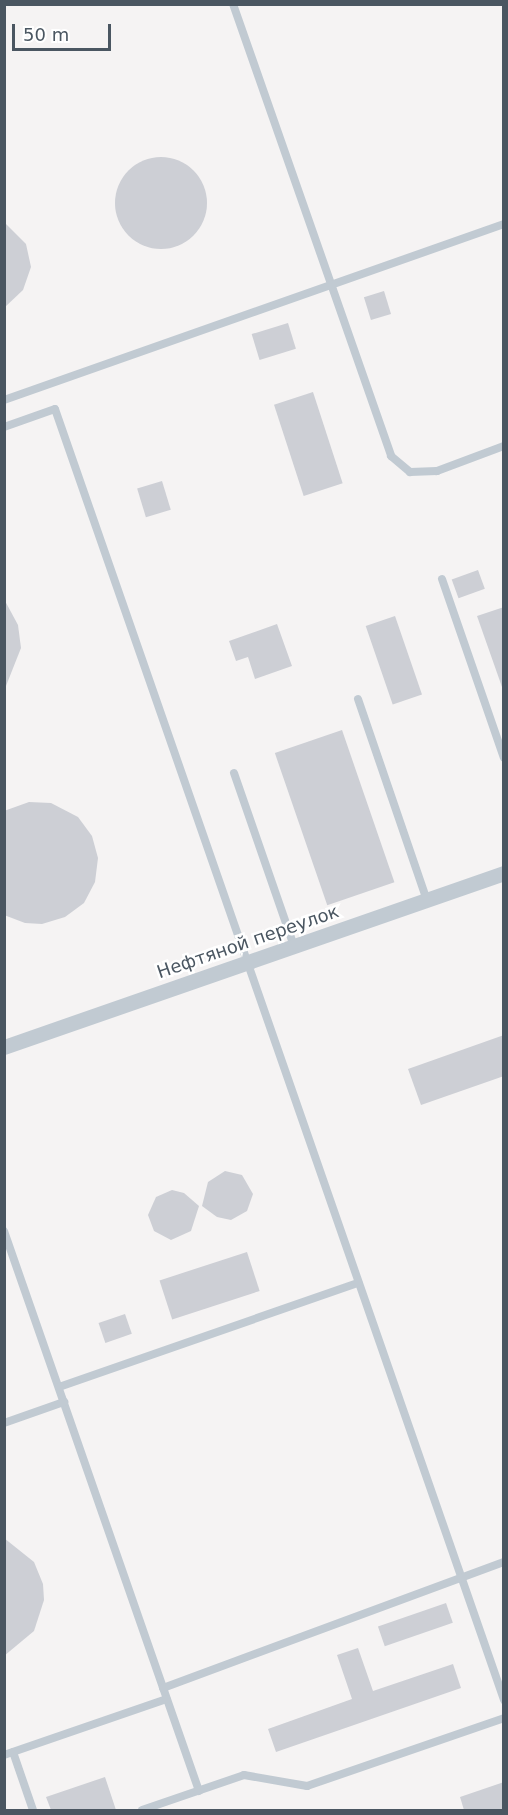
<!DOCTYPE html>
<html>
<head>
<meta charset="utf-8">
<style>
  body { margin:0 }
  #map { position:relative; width:508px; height:1815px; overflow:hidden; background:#f5f3f3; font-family:"DejaVu Sans",sans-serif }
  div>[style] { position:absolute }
  .building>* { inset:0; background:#cdcfd5; transform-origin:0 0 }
  .round { border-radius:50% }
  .lane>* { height:8px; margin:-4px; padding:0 4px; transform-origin:4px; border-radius:4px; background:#c1cad2 }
  .street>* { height:15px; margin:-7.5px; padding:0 7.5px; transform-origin:7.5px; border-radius:7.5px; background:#c1cad2 }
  span { translate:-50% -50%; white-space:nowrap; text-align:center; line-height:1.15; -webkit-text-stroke:5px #fff; paint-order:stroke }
  .street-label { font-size:18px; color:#4a5661 }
  .frame { position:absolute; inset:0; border:6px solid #4a5661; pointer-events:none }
  .scale { position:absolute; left:12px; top:24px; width:99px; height:27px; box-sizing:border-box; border:3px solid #4a5661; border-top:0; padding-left:8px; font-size:18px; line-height:21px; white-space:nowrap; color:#4a5661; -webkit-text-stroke:4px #fff; paint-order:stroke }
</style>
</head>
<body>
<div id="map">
  <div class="building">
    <i class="round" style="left:115px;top:157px;width:92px;height:92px"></i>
    <i style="clip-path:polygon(4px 222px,26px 244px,31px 267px,23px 290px,4px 308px)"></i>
    <i style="left:384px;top:291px;width:24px;height:21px;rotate:73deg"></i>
    <i style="left:288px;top:323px;width:27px;height:38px;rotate:73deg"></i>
    <i style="left:313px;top:392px;width:96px;height:41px;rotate:72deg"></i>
    <i style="left:162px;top:481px;width:30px;height:26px;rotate:73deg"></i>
    <i style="left:478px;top:570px;width:20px;height:28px;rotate:70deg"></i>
    <i style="clip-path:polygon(4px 599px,18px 625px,21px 648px,4px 691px)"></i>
    <i style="clip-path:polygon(504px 607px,504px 687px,502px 687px,477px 616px)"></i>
    <i style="left:395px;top:616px;width:83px;height:31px;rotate:71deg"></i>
    <i style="clip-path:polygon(277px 624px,292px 666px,255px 679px,248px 657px,236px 661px,229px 641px)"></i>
    <i style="left:342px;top:730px;width:161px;height:71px;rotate:71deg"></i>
    <i style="clip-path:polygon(29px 802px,51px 803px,78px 817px,92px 836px,98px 858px,95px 882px,84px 903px,65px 917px,42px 924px,25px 923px,4px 915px,4px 811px)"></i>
    <i style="clip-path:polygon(504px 1035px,504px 1076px,421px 1105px,408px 1069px)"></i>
    <i style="clip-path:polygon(225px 1171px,242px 1175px,253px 1194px,247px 1211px,231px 1220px,217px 1217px,202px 1206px,208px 1182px)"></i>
    <i style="clip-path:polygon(172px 1190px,184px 1193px,199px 1206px,191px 1231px,171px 1240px,154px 1231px,148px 1215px,156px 1197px)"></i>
    <i style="left:247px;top:1252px;width:41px;height:92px;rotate:72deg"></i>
    <i style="left:125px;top:1314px;width:21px;height:28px;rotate:71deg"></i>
    <i style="clip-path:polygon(4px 1538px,34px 1562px,43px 1584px,44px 1600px,34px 1631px,4px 1656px)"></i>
    <i style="left:446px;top:1603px;width:21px;height:72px;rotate:71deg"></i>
    <i style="clip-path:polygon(358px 1648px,373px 1691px,453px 1664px,461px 1688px,276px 1752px,268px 1729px,352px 1699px,337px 1655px)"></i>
    <i style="clip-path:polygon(105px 1777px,116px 1810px,51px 1810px,46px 1797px)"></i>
    <i style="clip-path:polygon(504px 1782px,504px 1810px,464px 1810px,460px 1797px)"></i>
  </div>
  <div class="lane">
    <i style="left:233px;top:4px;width:479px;rotate:70.7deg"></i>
    <i style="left:391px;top:456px;width:25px;rotate:40deg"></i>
    <i style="left:410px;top:472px;width:27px;rotate:-2deg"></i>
    <i style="left:437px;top:471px;width:72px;rotate:-20.5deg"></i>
    <i style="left:4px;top:400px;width:530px;rotate:-19.39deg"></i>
    <i style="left:4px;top:427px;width:54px;rotate:-19.4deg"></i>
    <i style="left:55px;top:409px;width:1367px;rotate:70.82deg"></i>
    <i style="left:442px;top:579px;width:189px;rotate:70.9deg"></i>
    <i style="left:358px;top:699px;width:213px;rotate:71.1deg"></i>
    <i style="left:234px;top:773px;width:183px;rotate:70.9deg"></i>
    <i style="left:4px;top:1231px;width:593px;rotate:70.8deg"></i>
    <i style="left:59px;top:1387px;width:317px;rotate:-19.2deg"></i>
    <i style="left:4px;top:1423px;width:64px;rotate:-19.3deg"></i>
    <i style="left:163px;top:1688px;width:364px;rotate:-20.3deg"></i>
    <i style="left:13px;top:1752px;width:61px;rotate:71deg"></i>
    <i style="left:4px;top:1755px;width:172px;rotate:-19deg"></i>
    <i style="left:142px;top:1810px;width:108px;rotate:-18.9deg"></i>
    <i style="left:244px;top:1775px;width:64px;rotate:9.9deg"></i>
    <i style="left:307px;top:1786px;width:208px;rotate:-19deg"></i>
  </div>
  <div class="street">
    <i style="left:4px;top:1047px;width:529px;rotate:-19.19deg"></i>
  </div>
  <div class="street-label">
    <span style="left:248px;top:942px;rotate:-19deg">Нефтяной переулок</span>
  </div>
  <div class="frame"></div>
  <div class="scale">50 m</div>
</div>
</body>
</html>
